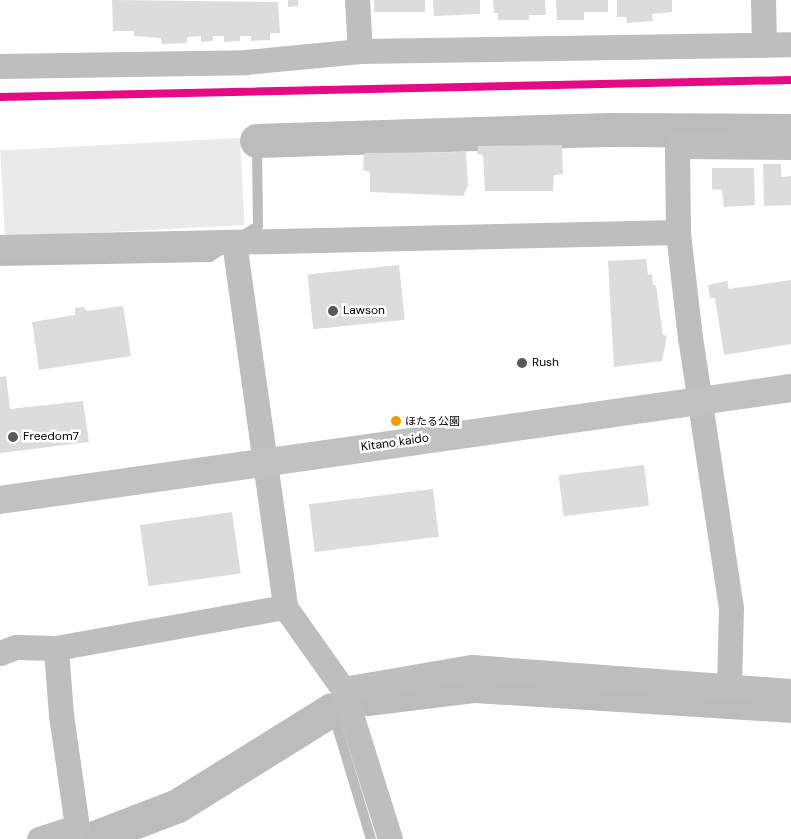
<!DOCTYPE html>
<html>
<head>
<meta charset="utf-8">
<style>
  body { margin:0 }
  #map { position:relative; width:791px; height:839px; overflow:hidden; background:#fff; font-family:"DM Sans","Noto Sans JP",sans-serif }
  div>[style] { position:absolute }
  .green>* { inset:0; background:#eaeaea; transform-origin:0 0 }
  .stream>* { height:10px; margin:-5px; padding:0 5px; transform-origin:5px; border-radius:5px; background:#bcbcbc }
  .canal>* { height:34px; margin:-17px; padding:0 17px; transform-origin:17px; border-radius:17px; background:#bcbcbc }
  .building>* { inset:0; background:#dcdcdc; transform-origin:0 0 }
  .street>* { height:25px; margin:-12.5px; padding:0 12.5px; transform-origin:12.5px; border-radius:12.5px; background:#bebebe }
  .secondary>* { height:28px; margin:-14px; padding:0 14px; transform-origin:14px; border-radius:14px; background:#c1c1c1 }
  .rail-1>* { height:8px; margin:-4px; padding:0 4px; transform-origin:4px; border-radius:4px; background:#e50b84 }
  .dots>* { width:14px; height:14px; translate:-50% -50%; box-sizing:border-box; border:2px solid #fff; border-radius:50% }
  span { translate:-50% -50%; white-space:nowrap; text-align:center; line-height:1.15; -webkit-text-stroke:5px #fff; paint-order:stroke }
  .bus-label { font-size:11px; color:#000 }
  .left { translate:0 -50%; text-align:left }
  .poi-label { font-size:12px; color:#000 }
  .street-label { font-size:12px; color:#000 }
</style>
</head>
<body>
<div id="map">
  <div class="green">
    <i style="left:240px;top:138px;width:87px;height:240px;rotate:87deg"></i>
  </div>
  <div class="stream">
    <i style="left:242px;top:236px;width:19px;rotate:-32deg"></i>
    <i style="left:258px;top:226px;width:85px;rotate:-90.7deg"></i>
    <i style="left:0;top:261px;width:210px;rotate:-1.1deg"></i>
    <i style="left:210px;top:257px;width:17px;rotate:-33deg"></i>
    <i style="left:332px;top:710px;width:135px;rotate:73.2deg"></i>
  </div>
  <div class="canal">
    <i style="left:257px;top:141px;width:354px;rotate:-1.8deg"></i>
    <i style="left:611px;top:130px;width:180px;rotate:0.3deg"></i>
    <i style="left:369px;top:699px;width:107px;rotate:-7deg"></i>
    <i style="left:475px;top:686px;width:317px;rotate:3.6deg"></i>
    <i style="left:92px;top:839px;width:92px;rotate:-21deg"></i>
    <i style="left:178px;top:806px;width:181px;rotate:-31.9deg"></i>
  </div>
  <div class="building">
    <i style="clip-path:polygon(112px 0,278px 2px,280px 33px,270px 33px,270px 40px,251px 41px,251px 36px,240px 36px,240px 41px,224px 42px,224px 36px,213px 36px,213px 41px,201px 42px,201px 36px,187px 37px,187px 43px,162px 44px,161px 38px,134px 36px,134px 31px,113px 31px)"></i>
    <i style="clip-path:polygon(288px 0,298px 0,298px 6px,288px 7px)"></i>
    <i style="left:374px;top:0;width:51px;height:12px"></i>
    <i style="clip-path:polygon(433px 0,480px 0,480px 14px,434px 16px)"></i>
    <i style="clip-path:polygon(493px 0,545px 0,546px 15px,529px 15px,529px 20px,498px 20px,498px 13px,494px 13px)"></i>
    <i style="clip-path:polygon(556px 0,608px 0,608px 12px,584px 12px,584px 20px,557px 20px)"></i>
    <i style="clip-path:polygon(617px 0,672px 0,672px 12px,652px 14px,653px 21px,627px 23px,626px 17px,617px 17px)"></i>
    <i style="clip-path:polygon(562px 145px,563px 174px,554px 175px,553px 191px,485px 191px,483px 155px,477px 154px,478px 146px)"></i>
    <i style="clip-path:polygon(466px 152px,468px 186px,463px 196px,370px 192px,370px 172px,363px 170px,364px 153px)"></i>
    <i style="clip-path:polygon(763px 164px,781px 164px,781px 177px,791px 176px,791px 205px,764px 206px)"></i>
    <i style="clip-path:polygon(712px 168px,754px 168px,755px 205px,724px 207px,722px 190px,712px 189px)"></i>
    <i style="clip-path:polygon(646px 259px,648px 275px,652px 274px,653px 285px,656px 285px,663px 335px,667px 336px,662px 361px,614px 367px,608px 261px)"></i>
    <i style="left:399px;top:265px;width:55px;height:92px;rotate:84deg"></i>
    <i style="clip-path:polygon(791px 280px,791px 344px,724px 355px,715px 298px,710px 298px,708px 285px,727px 281px,729px 289px)"></i>
    <i style="clip-path:polygon(123px 306px,131px 356px,39px 370px,32px 322px,75px 315px,75px 308px,84px 307px,87px 311px)"></i>
    <i style="clip-path:polygon(6px 376px,10px 409px,83px 401px,89px 442px,0 453px,0 377px)"></i>
    <i style="left:644px;top:465px;width:41px;height:86px;rotate:83deg"></i>
    <i style="left:433px;top:489px;width:48px;height:125px;rotate:83deg"></i>
    <i style="left:232px;top:512px;width:62px;height:93px;rotate:82deg"></i>
  </div>
  <div class="street">
    <i style="left:357px;top:0;width:51px;rotate:86.6deg"></i>
    <i style="left:763px;top:0;width:45px;rotate:88.7deg"></i>
    <i style="left:0;top:66px;width:246px;rotate:-0.9deg"></i>
    <i style="left:246px;top:62px;width:115px;rotate:-5.5deg"></i>
    <i style="left:360px;top:51px;width:431px;rotate:-0.9deg"></i>
    <i style="left:234px;top:242px;width:369px;rotate:82deg"></i>
    <i style="left:285px;top:607px;width:100px;rotate:54.7deg"></i>
    <i style="left:343px;top:689px;width:157px;rotate:72.6deg"></i>
    <i style="left:0;top:247px;width:678px;rotate:-1.27deg"></i>
    <i style="left:0;top:653px;width:17px;rotate:-21deg"></i>
    <i style="left:16px;top:647px;width:40px;rotate:1.4deg"></i>
    <i style="left:56px;top:648px;width:233px;rotate:-10.2deg"></i>
    <i style="left:729px;top:685px;width:77px;rotate:-88.5deg"></i>
    <i style="left:731px;top:608px;width:273px;rotate:-98.6deg"></i>
    <i style="left:690px;top:338px;width:107px;rotate:-96.5deg"></i>
    <i style="left:678px;top:232px;width:86px;rotate:-90.7deg"></i>
    <i style="left:677px;top:146px;width:114px;rotate:0.5deg"></i>
    <i style="left:343px;top:689px;width:131px;rotate:-9.7deg"></i>
    <i style="left:472px;top:667px;width:320px;rotate:4.3deg"></i>
    <i style="left:39px;top:839px;width:40px;rotate:-18deg"></i>
    <i style="left:77px;top:827px;width:113px;rotate:-98.1deg"></i>
    <i style="left:61px;top:715px;width:67px;rotate:-94.3deg"></i>
  </div>
  <div class="secondary">
    <i style="left:0;top:500px;width:799px;rotate:-8.06deg"></i>
  </div>
  <div class="rail-1">
    <i style="left:0;top:97px;width:791px;rotate:-1.23deg"></i>
  </div>
  <div class="dots">
    <i style="left:333px;top:311px;background:#595959"></i>
    <i style="left:522px;top:363px;background:#595959"></i>
    <i style="left:396px;top:421px;background:#eb9e00"></i>
    <i style="left:13px;top:437px;background:#595959"></i>
  </div>
  <div class="bus-label">
    <span class="left" style="left:405px;top:421px">ほたる公園</span>
  </div>
  <div class="poi-label">
    <span class="left" style="left:343px;top:311px">Lawson</span>
    <span class="left" style="left:532px;top:363px">Rush</span>
    <span class="left" style="left:23px;top:437px">Freedom7</span>
  </div>
  <div class="street-label">
    <span style="left:395px;top:443px;rotate:-8deg">Kitano kaido</span>
  </div>
</div>
</body>
</html>
